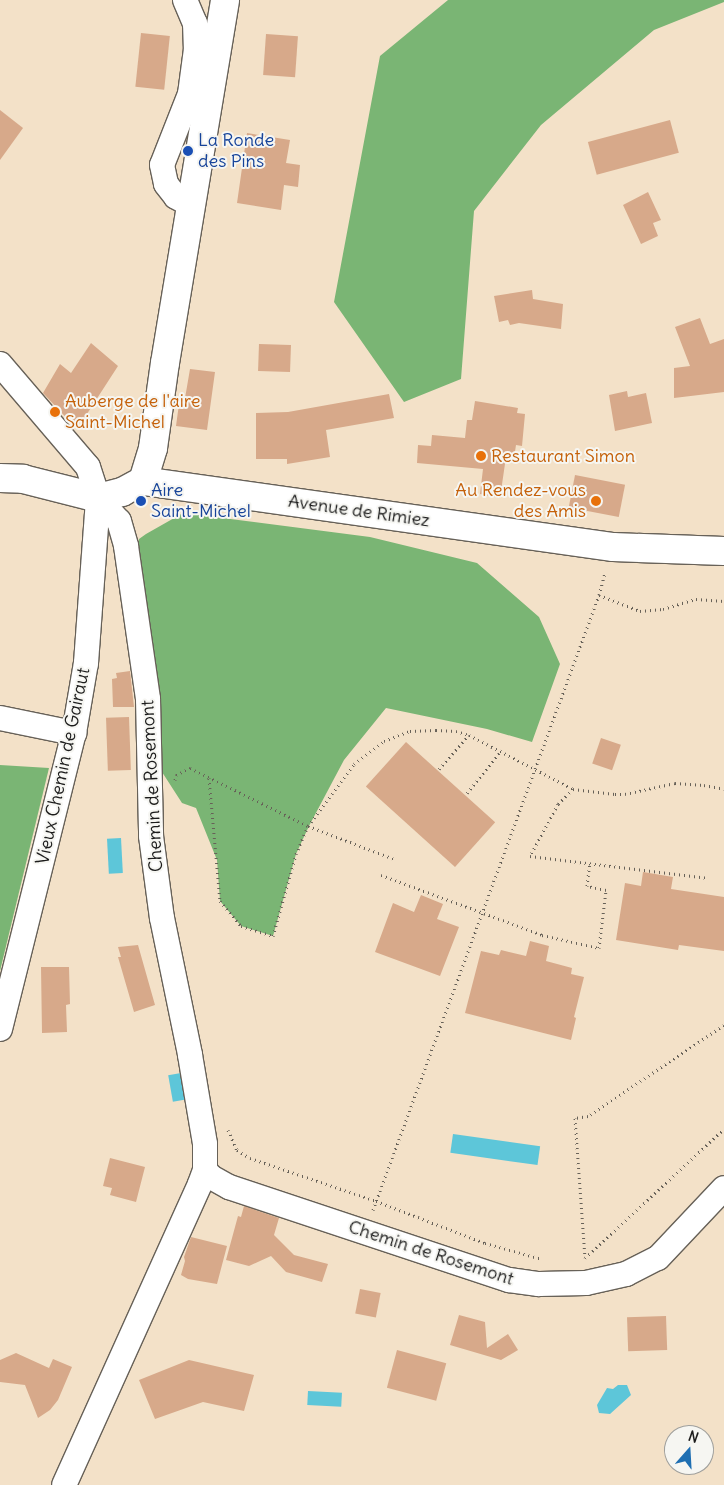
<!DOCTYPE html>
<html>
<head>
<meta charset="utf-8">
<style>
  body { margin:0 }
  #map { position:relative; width:724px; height:1485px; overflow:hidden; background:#f3e1c8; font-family:Delius,sans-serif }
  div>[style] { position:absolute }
  .forest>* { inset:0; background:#7ab574 }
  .water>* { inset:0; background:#5dc6d9; transform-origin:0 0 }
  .building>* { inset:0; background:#d7a98a; transform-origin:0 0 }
  .path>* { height:3px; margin-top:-1.5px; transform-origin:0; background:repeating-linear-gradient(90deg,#676158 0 1px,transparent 0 5px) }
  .roads { filter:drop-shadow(1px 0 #676158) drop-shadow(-1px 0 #676158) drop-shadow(0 1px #676158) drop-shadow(0 -1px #676158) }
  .street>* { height:24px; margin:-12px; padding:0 12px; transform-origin:12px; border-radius:12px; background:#fff }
  .secondary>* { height:28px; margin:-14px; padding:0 14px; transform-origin:14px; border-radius:14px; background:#fff }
  .dots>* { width:14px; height:14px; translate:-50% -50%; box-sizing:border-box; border:2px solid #f6f6f2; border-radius:50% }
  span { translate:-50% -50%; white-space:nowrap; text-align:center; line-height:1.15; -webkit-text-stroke:4px #f6f6f2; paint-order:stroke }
  .transit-label { font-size:18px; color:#164399 }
  .left { translate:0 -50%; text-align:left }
  .food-label { font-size:18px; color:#c56008 }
  .right { translate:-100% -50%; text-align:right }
  .street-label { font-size:18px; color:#1c1c1c }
  .north { position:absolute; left:664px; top:1425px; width:50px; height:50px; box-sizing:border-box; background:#f6f6f2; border:1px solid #9f9f9c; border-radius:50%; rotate:19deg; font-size:14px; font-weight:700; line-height:20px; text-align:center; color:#1c1c1c }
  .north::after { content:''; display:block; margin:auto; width:18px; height:22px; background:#1f6fb2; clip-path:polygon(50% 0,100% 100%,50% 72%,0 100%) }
</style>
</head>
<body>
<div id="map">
  <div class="forest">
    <i style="clip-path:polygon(448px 0,724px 0,724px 2px,654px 30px,541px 125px,474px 211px,461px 379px,404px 402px,334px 302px,380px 56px)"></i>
    <i style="clip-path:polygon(183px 513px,370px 537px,477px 563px,539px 617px,560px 664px,532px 742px,487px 729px,386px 708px,344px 760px,309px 826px,296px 854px,273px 936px,241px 926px,220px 901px,217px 860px,196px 808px,182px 803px,162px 772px,135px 554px,139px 539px,146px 534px)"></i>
    <i style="clip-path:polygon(0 765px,49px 768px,0 971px)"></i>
  </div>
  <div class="water">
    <i style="left:121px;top:838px;width:35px;height:14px;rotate:87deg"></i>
    <i style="left:181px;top:1073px;width:27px;height:13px;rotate:80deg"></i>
    <i style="left:453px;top:1134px;width:88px;height:19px;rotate:8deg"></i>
    <i style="clip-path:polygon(618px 1385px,627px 1385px,631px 1395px,610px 1414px,599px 1413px,597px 1405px,607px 1388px,613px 1389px)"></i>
    <i style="left:308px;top:1391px;width:34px;height:14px;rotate:3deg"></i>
  </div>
  <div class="building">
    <i style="left:141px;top:33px;width:29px;height:54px;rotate:6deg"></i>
    <i style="left:266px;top:34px;width:32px;height:41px;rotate:4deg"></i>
    <i style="clip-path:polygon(0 110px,23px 128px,0 160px)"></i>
    <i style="left:670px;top:120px;width:34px;height:85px;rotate:75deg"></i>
    <i style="clip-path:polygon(247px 133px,290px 140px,286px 163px,300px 165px,298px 187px,284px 185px,281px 210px,237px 203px)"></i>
    <i style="clip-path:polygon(648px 192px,661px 220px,653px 223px,658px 236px,641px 244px,623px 205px)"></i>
    <i style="clip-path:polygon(532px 290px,533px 299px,563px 304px,561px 329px,519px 323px,510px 325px,508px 320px,499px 322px,494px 296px)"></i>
    <i style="clip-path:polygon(700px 318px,710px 344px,724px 339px,724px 392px,674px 398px,674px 368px,690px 366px,675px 327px)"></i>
    <i style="clip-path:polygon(91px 343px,118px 366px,85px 417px,75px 427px,43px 393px,60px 364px,71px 373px)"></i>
    <i style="left:259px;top:344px;width:32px;height:27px;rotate:2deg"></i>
    <i style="clip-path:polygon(190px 369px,215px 372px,207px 430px,176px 426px,179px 404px,184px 404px)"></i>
    <i style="clip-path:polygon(627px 391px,628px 397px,646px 393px,652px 423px,615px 431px,609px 395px)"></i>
    <i style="clip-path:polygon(389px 394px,394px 418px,326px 430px,330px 457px,287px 464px,287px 459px,256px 459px,256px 413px,288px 412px)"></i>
    <i style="clip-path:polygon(475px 401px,518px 408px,517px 413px,525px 414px,522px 446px,516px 445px,514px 458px,506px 457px,500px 498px,480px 494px,483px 469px,417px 463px,418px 445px,431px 446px,432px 435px,465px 438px,467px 420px,472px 420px)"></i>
    <i style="left:575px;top:475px;width:51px;height:33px;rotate:11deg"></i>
    <i style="clip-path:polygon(130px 671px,134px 707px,113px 707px,112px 679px,117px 678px,116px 673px)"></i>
    <i style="left:129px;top:717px;width:53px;height:23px;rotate:88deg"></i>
    <i style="left:601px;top:738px;width:21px;height:27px;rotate:19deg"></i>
    <i style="left:406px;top:742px;width:120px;height:60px;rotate:42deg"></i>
    <i style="clip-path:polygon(643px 872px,673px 877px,671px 889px,724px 897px,724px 951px,679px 945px,678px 950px,616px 940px,625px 883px,641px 886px)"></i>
    <i style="clip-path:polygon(421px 895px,443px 904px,437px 919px,459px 927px,440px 976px,375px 952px,393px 903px,414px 912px)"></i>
    <i style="clip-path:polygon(530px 941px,549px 946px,546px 961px,572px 968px,571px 974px,584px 977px,574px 1017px,576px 1018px,571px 1040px,465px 1013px,481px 951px,499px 955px,501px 950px,526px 956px)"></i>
    <i style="clip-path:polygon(138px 945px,155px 1005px,134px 1012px,118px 957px,121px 957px,118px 947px)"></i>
    <i style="clip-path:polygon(41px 967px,69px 967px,70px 1004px,66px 1005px,67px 1032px,42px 1033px)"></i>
    <i style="clip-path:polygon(110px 1158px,145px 1167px,136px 1202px,110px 1195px,112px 1188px,103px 1186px)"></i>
    <i style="clip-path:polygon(244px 1206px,279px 1218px,274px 1235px,294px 1255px,328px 1264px,322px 1282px,286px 1272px,271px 1256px,249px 1266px,226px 1260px,238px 1216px,241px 1217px)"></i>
    <i style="clip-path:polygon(191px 1237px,227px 1246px,217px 1284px,188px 1279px,181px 1275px,185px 1261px,184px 1257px)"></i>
    <i style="left:360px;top:1289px;width:21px;height:25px;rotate:11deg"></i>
    <i style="clip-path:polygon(459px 1315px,485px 1322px,487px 1348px,508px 1334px,518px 1350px,501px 1360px,450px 1345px)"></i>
    <i style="left:666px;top:1316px;width:34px;height:39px;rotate:88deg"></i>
    <i style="left:397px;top:1350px;width:51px;height:39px;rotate:15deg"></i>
    <i style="clip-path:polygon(16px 1353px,49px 1368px,53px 1359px,72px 1367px,58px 1400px,50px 1410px,38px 1418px,25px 1385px,0 1382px,0 1360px)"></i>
    <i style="clip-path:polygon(189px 1360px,254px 1375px,244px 1411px,203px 1402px,155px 1419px,139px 1380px)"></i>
  </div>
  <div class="path">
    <i style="left:599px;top:595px;width:44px;rotate:21.3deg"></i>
    <i style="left:640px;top:611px;width:23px;rotate:-5deg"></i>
    <i style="left:663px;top:609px;width:34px;rotate:-17deg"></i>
    <i style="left:696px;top:599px;width:28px;rotate:4deg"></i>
    <i style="left:439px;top:769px;width:45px;rotate:-48.6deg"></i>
    <i style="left:209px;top:778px;width:123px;rotate:84.9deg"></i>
    <i style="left:220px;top:901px;width:33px;rotate:50deg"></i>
    <i style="left:241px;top:926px;width:34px;rotate:17deg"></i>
    <i style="left:273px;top:936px;width:85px;rotate:-74.3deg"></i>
    <i style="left:296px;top:854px;width:30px;rotate:-67deg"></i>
    <i style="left:308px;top:826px;width:92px;rotate:21deg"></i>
    <i style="left:175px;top:780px;width:5px;rotate:-79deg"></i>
    <i style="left:176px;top:775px;width:16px;rotate:-27deg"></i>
    <i style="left:190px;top:768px;width:131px;rotate:26.2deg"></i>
    <i style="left:308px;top:826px;width:77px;rotate:-53.4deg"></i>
    <i style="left:354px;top:764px;width:38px;rotate:-37deg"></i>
    <i style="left:384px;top:741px;width:28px;rotate:-21deg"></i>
    <i style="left:410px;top:731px;width:26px;rotate:-2deg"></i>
    <i style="left:436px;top:730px;width:20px;rotate:3deg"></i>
    <i style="left:456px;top:731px;width:14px;rotate:17deg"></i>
    <i style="left:469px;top:735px;width:117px;rotate:27.4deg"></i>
    <i style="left:573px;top:789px;width:42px;rotate:6.8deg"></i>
    <i style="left:615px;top:794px;width:10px"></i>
    <i style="left:625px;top:794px;width:51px;rotate:-12.4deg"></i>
    <i style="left:675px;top:783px;width:29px;rotate:4deg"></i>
    <i style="left:704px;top:785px;width:20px;rotate:11deg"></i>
    <i style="left:573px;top:789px;width:21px;rotate:135deg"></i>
    <i style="left:558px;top:804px;width:59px;rotate:118.3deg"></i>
    <i style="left:530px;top:856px;width:180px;rotate:7deg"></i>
    <i style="left:467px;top:793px;width:55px;rotate:-50.9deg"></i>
    <i style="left:381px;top:875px;width:172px;rotate:20.4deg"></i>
    <i style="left:542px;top:935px;width:58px;rotate:12.8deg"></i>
    <i style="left:599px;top:948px;width:58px;rotate:-83.1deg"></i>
    <i style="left:606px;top:890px;width:19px;rotate:-168deg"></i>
    <i style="left:587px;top:886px;width:24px;rotate:-83deg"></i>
    <i style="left:724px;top:1025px;width:164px;rotate:146.2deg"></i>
    <i style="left:588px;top:1116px;width:13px;rotate:171deg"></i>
    <i style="left:575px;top:1118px;width:140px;rotate:85.9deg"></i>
    <i style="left:585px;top:1258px;width:190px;rotate:-42.9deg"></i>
    <i style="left:228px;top:1130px;width:22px;rotate:66deg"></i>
    <i style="left:237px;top:1150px;width:15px;rotate:32deg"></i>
    <i style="left:250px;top:1158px;width:133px;rotate:18.8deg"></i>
    <i style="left:376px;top:1201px;width:117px;rotate:21.1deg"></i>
    <i style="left:485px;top:1243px;width:59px;rotate:15.7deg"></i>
    <i style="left:373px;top:1210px;width:655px;rotate:-69.82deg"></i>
    <i style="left:599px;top:595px;width:24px;rotate:-75deg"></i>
  </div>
  <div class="roads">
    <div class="street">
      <i style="left:185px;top:0;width:25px;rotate:67deg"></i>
      <i style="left:195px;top:23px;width:26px;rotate:88deg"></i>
      <i style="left:196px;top:49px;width:45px;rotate:97.6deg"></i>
      <i style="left:190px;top:94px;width:76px;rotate:111.5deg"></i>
      <i style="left:162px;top:165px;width:19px;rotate:78deg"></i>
      <i style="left:166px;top:184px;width:16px;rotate:52deg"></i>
      <i style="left:176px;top:197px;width:17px;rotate:28deg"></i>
      <i style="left:0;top:364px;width:135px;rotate:49.5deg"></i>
      <i style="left:88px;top:467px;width:33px;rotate:72deg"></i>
      <i style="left:98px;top:498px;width:31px;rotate:48deg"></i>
      <i style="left:119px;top:521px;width:26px;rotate:74deg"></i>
      <i style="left:126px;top:546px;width:155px;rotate:81.8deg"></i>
      <i style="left:148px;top:699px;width:137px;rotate:88.7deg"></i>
      <i style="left:151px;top:836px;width:83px;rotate:82.4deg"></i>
      <i style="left:162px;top:918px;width:140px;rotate:78.4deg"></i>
      <i style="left:190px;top:1055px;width:90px;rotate:80.4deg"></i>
      <i style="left:205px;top:1144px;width:26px;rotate:90deg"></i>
      <i style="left:205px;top:1170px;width:15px;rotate:110deg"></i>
      <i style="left:200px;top:1184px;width:330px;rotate:114.3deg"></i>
      <i style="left:0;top:718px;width:76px;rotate:11.5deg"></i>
      <i style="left:0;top:1029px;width:305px;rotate:-76deg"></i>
      <i style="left:74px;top:733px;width:71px;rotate:-80.3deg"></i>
      <i style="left:86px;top:663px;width:165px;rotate:-85.8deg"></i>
      <i style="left:205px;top:1170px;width:9px;rotate:49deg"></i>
      <i style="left:211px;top:1177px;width:21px;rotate:29deg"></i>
      <i style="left:229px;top:1187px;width:295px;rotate:18.4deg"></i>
      <i style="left:509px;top:1280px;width:30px;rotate:8deg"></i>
      <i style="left:539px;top:1284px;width:47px;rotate:-1.2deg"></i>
      <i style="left:586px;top:1283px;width:41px;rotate:-12.7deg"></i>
      <i style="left:626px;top:1274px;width:36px;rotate:-27deg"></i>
      <i style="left:658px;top:1258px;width:96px;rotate:-46.7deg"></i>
    </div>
    <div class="secondary">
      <i style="left:0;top:478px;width:23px;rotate:2deg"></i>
      <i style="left:23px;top:479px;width:77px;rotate:14.2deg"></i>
      <i style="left:98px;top:498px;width:25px;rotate:-14deg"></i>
      <i style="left:122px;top:492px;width:24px;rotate:-28deg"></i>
      <i style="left:143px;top:481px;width:34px;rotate:-73deg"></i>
      <i style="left:153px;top:448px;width:86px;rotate:-82deg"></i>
      <i style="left:165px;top:363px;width:368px;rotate:-80.6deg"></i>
      <i style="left:143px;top:481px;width:475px;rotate:8deg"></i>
      <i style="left:613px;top:547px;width:111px;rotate:2.1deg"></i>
    </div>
  </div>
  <div class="dots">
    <i style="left:188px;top:151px;background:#1a4fb4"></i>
    <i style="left:55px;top:412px;background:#e8710a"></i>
    <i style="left:481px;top:456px;background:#e8710a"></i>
    <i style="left:141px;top:501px;background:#1a4fb4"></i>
    <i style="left:596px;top:501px;background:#e8710a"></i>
  </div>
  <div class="transit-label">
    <span class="left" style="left:198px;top:151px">La Ronde<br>des Pins</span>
    <span class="left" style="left:151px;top:501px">Aire<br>Saint-Michel</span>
  </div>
  <div class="food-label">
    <span class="left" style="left:65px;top:412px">Auberge de l'aire<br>Saint-Michel</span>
    <span class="left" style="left:491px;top:456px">Restaurant Simon</span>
    <span class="right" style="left:586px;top:501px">Au Rendez-vous<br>des Amis</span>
  </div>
  <div class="street-label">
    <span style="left:359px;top:511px;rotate:8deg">Avenue de Rimiez</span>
    <span style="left:63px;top:766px;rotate:-78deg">Vieux Chemin de Gairaut</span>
    <span style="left:152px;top:786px;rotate:-93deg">Chemin de Rosemont</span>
    <span style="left:431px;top:1253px;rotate:18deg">Chemin de Rosemont</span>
  </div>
  <div class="north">N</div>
</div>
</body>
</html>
